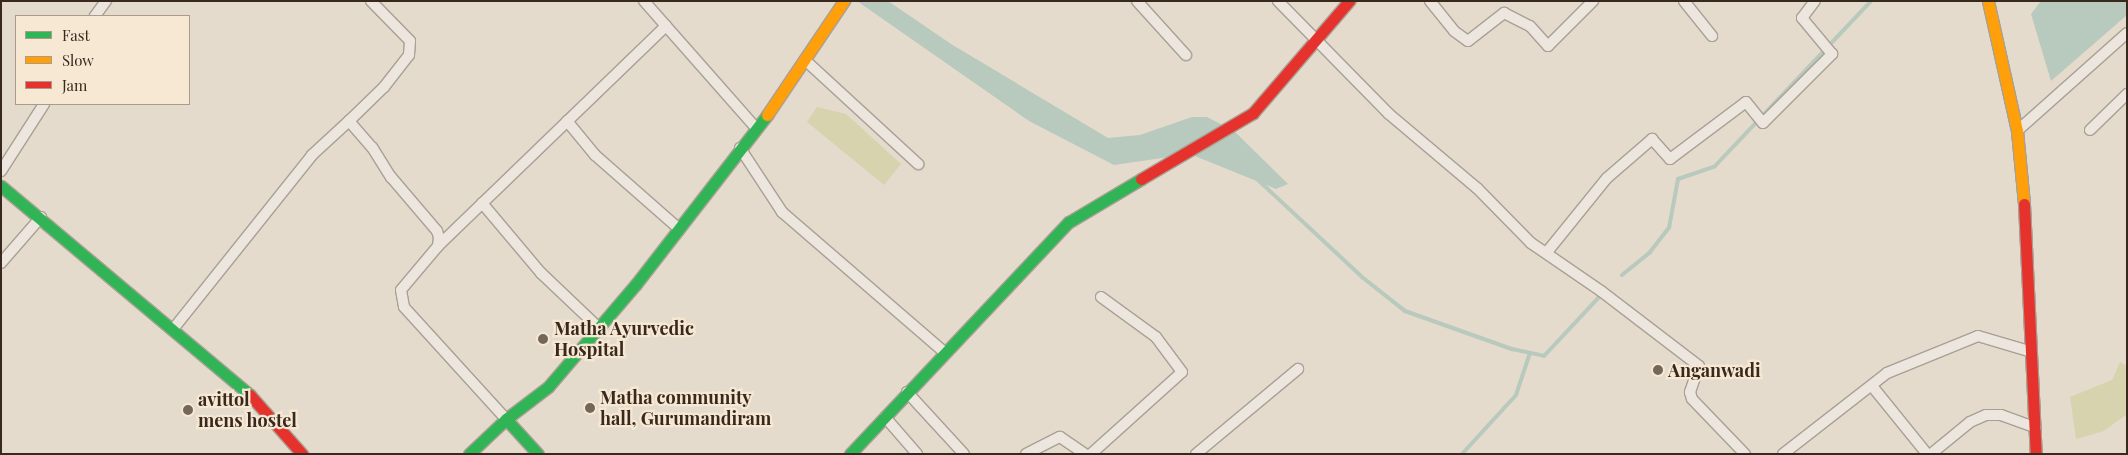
<!DOCTYPE html>
<html>
<head>
<meta charset="utf-8">
<style>
  body { margin:0 }
  #map { position:relative; width:2128px; height:455px; overflow:hidden; background:#e4dbcc; font-family:"Playfair Display",serif }
  div>[style] { position:absolute }
  .green>* { inset:0; background:#d6d3ae }
  .water>* { inset:0; background:#b8c9bd }
  .stream>* { height:4px; margin:-2px; padding:0 2px; transform-origin:2px; border-radius:2px; background:#b8c9bd }
  .roads { filter:drop-shadow(1px 0 #a9a095) drop-shadow(-1px 0 #a9a095) drop-shadow(0 1px #a9a095) drop-shadow(0 -1px #a9a095) }
  .street>* { height:10px; margin:-5px; padding:0 5px; transform-origin:5px; border-radius:5px; background:#ece6de }
  .fast>* { height:11px; margin:-5.5px; padding:0 5.5px; transform-origin:5.5px; border-radius:5.5px; background:#30b455 }
  .slow>* { height:11px; margin:-5.5px; padding:0 5.5px; transform-origin:5.5px; border-radius:5.5px; background:#ff9f0a }
  .jam>* { height:11px; margin:-5.5px; padding:0 5.5px; transform-origin:5.5px; border-radius:5.5px; background:#e5322d }
  .dots>* { width:14px; height:14px; translate:-50% -50%; box-sizing:border-box; border:2px solid #f6e8d2; border-radius:50% }
  span { translate:-50% -50%; white-space:nowrap; text-align:center; line-height:1.15; -webkit-text-stroke:4.5px #f6e8d2; paint-order:stroke }
  .poi-label { font-size:18px; color:#38281d; font-weight:700 }
  .left { translate:0 -50%; text-align:left }
  .frame { position:absolute; inset:0; border:2px solid #38281d; pointer-events:none }
  .legend { position:absolute; left:15px; top:15px; width:175px; height:90px; box-sizing:border-box; background:#f6e8d2; border:1px solid #aa9b8a; margin:0; padding:6px 9px; list-style:none; font-size:15px; color:#38281d }
  .legend li { display:flex; align-items:center; gap:10px; height:25px }
  .legend b { width:25px; border:1px solid #aa9b8a }
</style>
</head>
<body>
<div id="map">
  <div class="green">
    <i style="clip-path:polygon(817px 107px,846px 114px,901px 164px,884px 185px,807px 122px)"></i>
    <i style="clip-path:polygon(2120px 362px,2127px 366px,2127px 414px,2104px 431px,2076px 439px,2070px 397px,2112px 380px)"></i>
  </div>
  <div class="water">
    <i style="clip-path:polygon(857px 1px,888px 1px,951px 44px,1108px 138px,1140px 135px,1192px 117px,1207px 117px,1234px 131px,1288px 184px,1276px 189px,1190px 154px,1114px 165px,1029px 121px)"></i>
    <i style="clip-path:polygon(2041px 1px,2127px 1px,2127px 15px,2051px 81px,2031px 14px)"></i>
  </div>
  <div class="stream">
    <i style="left:1257px;top:179px;width:144px;rotate:43deg"></i>
    <i style="left:1362px;top:277px;width:55px;rotate:38.3deg"></i>
    <i style="left:1405px;top:311px;width:114px;rotate:19.6deg"></i>
    <i style="left:1512px;top:349px;width:33px;rotate:12deg"></i>
    <i style="left:1544px;top:356px;width:86px;rotate:-46.9deg"></i>
    <i style="left:1622px;top:275px;width:36px;rotate:-39deg"></i>
    <i style="left:1650px;top:252px;width:31px;rotate:-52deg"></i>
    <i style="left:1669px;top:228px;width:50px;rotate:-79.6deg"></i>
    <i style="left:1678px;top:179px;width:39px;rotate:-19deg"></i>
    <i style="left:1715px;top:166px;width:227px;rotate:-46.6deg"></i>
    <i style="left:1462px;top:454px;width:80px;rotate:-47.5deg"></i>
    <i style="left:1516px;top:395px;width:44px;rotate:-71.6deg"></i>
  </div>
  <div class="roads">
    <div class="street">
      <i style="left:371px;top:1px;width:56px;rotate:45.7deg"></i>
      <i style="left:410px;top:41px;width:14px;rotate:94deg"></i>
      <i style="left:409px;top:55px;width:41px;rotate:128deg"></i>
      <i style="left:384px;top:87px;width:49px;rotate:135.8deg"></i>
      <i style="left:349px;top:121px;width:35px;rotate:49deg"></i>
      <i style="left:372px;top:147px;width:36px;rotate:58deg"></i>
      <i style="left:391px;top:177px;width:71px;rotate:49.6deg"></i>
      <i style="left:437px;top:231px;width:6px;rotate:72deg"></i>
      <i style="left:439px;top:237px;width:9px;rotate:96deg"></i>
      <i style="left:438px;top:246px;width:57px;rotate:130.1deg"></i>
      <i style="left:401px;top:290px;width:17px;rotate:80deg"></i>
      <i style="left:404px;top:307px;width:151px;rotate:47.7deg"></i>
      <i style="left:644px;top:1px;width:169px;rotate:48.6deg"></i>
      <i style="left:1137px;top:1px;width:73px;rotate:47.8deg"></i>
      <i style="left:1278px;top:1px;width:158px;rotate:45.5deg"></i>
      <i style="left:1389px;top:114px;width:115px;rotate:40.1deg"></i>
      <i style="left:1477px;top:188px;width:77px;rotate:45.5deg"></i>
      <i style="left:1531px;top:243px;width:85px;rotate:34.4deg"></i>
      <i style="left:1601px;top:291px;width:123px;rotate:37.4deg"></i>
      <i style="left:1699px;top:366px;width:28px;rotate:109deg"></i>
      <i style="left:1690px;top:392px;width:7px;rotate:74deg"></i>
      <i style="left:1692px;top:399px;width:76px;rotate:46.1deg"></i>
      <i style="left:1430px;top:1px;width:38px;rotate:51deg"></i>
      <i style="left:1454px;top:31px;width:17px;rotate:36deg"></i>
      <i style="left:1468px;top:41px;width:46px;rotate:-37.9deg"></i>
      <i style="left:1504px;top:13px;width:29px;rotate:27deg"></i>
      <i style="left:1530px;top:26px;width:27px;rotate:48deg"></i>
      <i style="left:1548px;top:46px;width:64px;rotate:-45deg"></i>
      <i style="left:1684px;top:1px;width:45px;rotate:51.3deg"></i>
      <i style="left:95px;top:16px;width:19px;rotate:-54deg"></i>
      <i style="left:805px;top:60px;width:154px;rotate:42.6deg"></i>
      <i style="left:567px;top:121px;width:44px;rotate:50.5deg"></i>
      <i style="left:595px;top:155px;width:111px;rotate:41.3deg"></i>
      <i style="left:2090px;top:130px;width:52px;rotate:-44.2deg"></i>
      <i style="left:2017px;top:131px;width:147px;rotate:-41.7deg"></i>
      <i style="left:740px;top:148px;width:77px;rotate:56.7deg"></i>
      <i style="left:782px;top:212px;width:214px;rotate:40.8deg"></i>
      <i style="left:1px;top:171px;width:80px;rotate:-57.3deg"></i>
      <i style="left:482px;top:203px;width:92px;rotate:49.9deg"></i>
      <i style="left:541px;top:273px;width:80px;rotate:43.5deg"></i>
      <i style="left:438px;top:246px;width:317px;rotate:-44deg"></i>
      <i style="left:1547px;top:252px;width:95px;rotate:-51deg"></i>
      <i style="left:1607px;top:178px;width:60px;rotate:-40.9deg"></i>
      <i style="left:1652px;top:139px;width:27px;rotate:48deg"></i>
      <i style="left:1670px;top:159px;width:95px;rotate:-36.9deg"></i>
      <i style="left:1746px;top:102px;width:27px;rotate:51deg"></i>
      <i style="left:1763px;top:123px;width:98px;rotate:-45deg"></i>
      <i style="left:1832px;top:54px;width:47px;rotate:-129.8deg"></i>
      <i style="left:1802px;top:18px;width:21px;rotate:-53deg"></i>
      <i style="left:1px;top:263px;width:61px;rotate:-49deg"></i>
      <i style="left:174px;top:328px;width:221px;rotate:-51.4deg"></i>
      <i style="left:312px;top:155px;width:50px;rotate:-42.6deg"></i>
      <i style="left:1872px;top:386px;width:87px;rotate:51deg"></i>
      <i style="left:907px;top:392px;width:84px;rotate:47.4deg"></i>
      <i style="left:885px;top:417px;width:49px;rotate:49.1deg"></i>
      <i style="left:1026px;top:454px;width:38px;rotate:-27deg"></i>
      <i style="left:1060px;top:437px;width:30px;rotate:34deg"></i>
      <i style="left:1091px;top:454px;width:122px;rotate:-42deg"></i>
      <i style="left:1182px;top:372px;width:44px;rotate:-126.6deg"></i>
      <i style="left:1156px;top:337px;width:68px;rotate:-144deg"></i>
      <i style="left:1196px;top:454px;width:133px;rotate:-39.8deg"></i>
      <i style="left:1783px;top:454px;width:132px;rotate:-37.9deg"></i>
      <i style="left:1887px;top:373px;width:98px;rotate:-22.1deg"></i>
      <i style="left:1978px;top:336px;width:56px;rotate:16.5deg"></i>
      <i style="left:1931px;top:454px;width:50px;rotate:-39.4deg"></i>
      <i style="left:1970px;top:422px;width:17px;rotate:-24deg"></i>
      <i style="left:1986px;top:415px;width:15px"></i>
      <i style="left:2001px;top:415px;width:37px;rotate:20deg"></i>
    </div>
    <div class="fast">
      <i style="left:1px;top:186px;width:325px;rotate:40deg"></i>
      <i style="left:506px;top:419px;width:47px;rotate:47.6deg"></i>
      <i style="left:469px;top:454px;width:51px;rotate:-43.4deg"></i>
      <i style="left:506px;top:419px;width:53px;rotate:-37.3deg"></i>
      <i style="left:548px;top:387px;width:135px;rotate:-49.5deg"></i>
      <i style="left:636px;top:284px;width:214px;rotate:-52.2deg"></i>
      <i style="left:850px;top:454px;width:319px;rotate:-46.7deg"></i>
      <i style="left:1069px;top:222px;width:84px;rotate:-30.8deg"></i>
    </div>
    <div class="slow">
      <i style="left:1988px;top:1px;width:133px;rotate:77.4deg"></i>
      <i style="left:2017px;top:131px;width:73px;rotate:84.5deg"></i>
      <i style="left:767px;top:115px;width:138px;rotate:-56deg"></i>
    </div>
    <div class="jam">
      <i style="left:1141px;top:179px;width:130px;rotate:-30.5deg"></i>
      <i style="left:1253px;top:113px;width:148px;rotate:-49.4deg"></i>
      <i style="left:2024px;top:204px;width:250px;rotate:87.3deg"></i>
      <i style="left:250px;top:395px;width:79px;rotate:48.6deg"></i>
    </div>
  </div>
  <div class="dots">
    <i style="left:543px;top:339px;background:#74675a"></i>
    <i style="left:1658px;top:370px;background:#74675a"></i>
    <i style="left:590px;top:408px;background:#74675a"></i>
    <i style="left:188px;top:410px;background:#74675a"></i>
  </div>
  <div class="poi-label">
    <span class="left" style="left:554px;top:339px">Matha Ayurvedic<br>Hospital</span>
    <span class="left" style="left:1668px;top:370px">Anganwadi</span>
    <span class="left" style="left:600px;top:408px">Matha community<br>hall, Gurumandiram</span>
    <span class="left" style="left:198px;top:410px">avittol<br>mens hostel</span>
  </div>
  <div class="frame"></div>
  <ul class="legend">
  <li><b style="height:6px;background:#30b455"></b>Fast</li>
  <li><b style="height:6px;background:#ff9f0a"></b>Slow</li>
  <li><b style="height:6px;background:#e5322d"></b>Jam</li>
  </ul>
</div>
</body>
</html>
